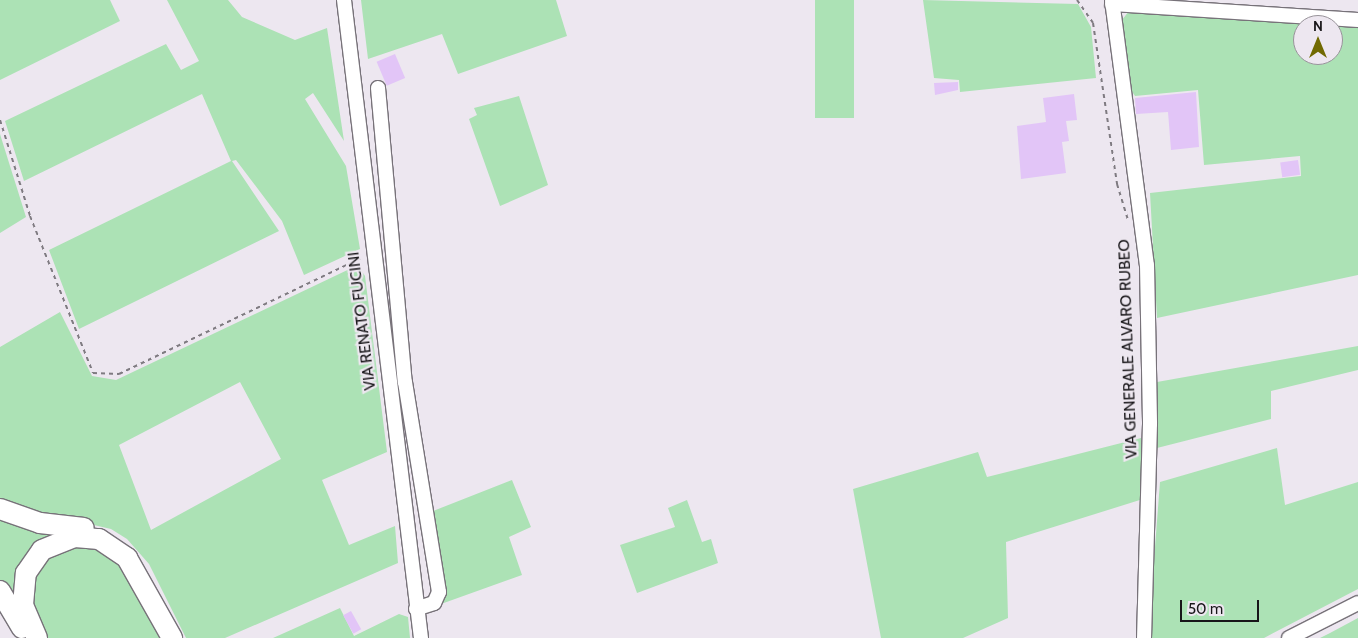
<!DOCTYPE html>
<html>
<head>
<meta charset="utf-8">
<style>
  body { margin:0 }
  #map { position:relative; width:1358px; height:638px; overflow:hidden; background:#ede7f0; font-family:Cabin,sans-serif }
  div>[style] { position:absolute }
  .green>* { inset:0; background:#ace2b5; transform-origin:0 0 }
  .building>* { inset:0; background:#e2c5f7; transform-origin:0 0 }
  .path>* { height:2px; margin-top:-1px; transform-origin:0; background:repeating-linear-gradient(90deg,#7f7b81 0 4px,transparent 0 8px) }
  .roads { filter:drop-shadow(1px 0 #777279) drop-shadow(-1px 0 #777279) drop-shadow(0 1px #777279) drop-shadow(0 -1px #777279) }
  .minor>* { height:14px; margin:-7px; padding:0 7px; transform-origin:7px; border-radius:7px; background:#fff }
  .highway>* { height:20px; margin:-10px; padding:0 10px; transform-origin:10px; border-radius:10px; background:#fff }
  span { translate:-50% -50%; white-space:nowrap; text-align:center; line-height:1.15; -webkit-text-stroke:4.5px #ede7f0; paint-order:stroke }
  .street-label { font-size:16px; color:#181619 }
  .north { position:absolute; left:1293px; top:15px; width:50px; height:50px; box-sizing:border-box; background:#ede7f0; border:1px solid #98939a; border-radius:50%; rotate:0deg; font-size:14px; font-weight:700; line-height:20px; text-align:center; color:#181619 }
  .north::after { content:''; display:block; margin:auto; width:18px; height:22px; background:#716a02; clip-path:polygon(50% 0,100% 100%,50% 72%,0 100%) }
  .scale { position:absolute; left:1180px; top:600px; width:79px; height:22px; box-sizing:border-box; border:2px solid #181619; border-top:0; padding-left:6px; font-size:15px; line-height:18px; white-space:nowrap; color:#181619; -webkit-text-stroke:4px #ede7f0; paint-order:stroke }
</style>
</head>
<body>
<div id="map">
  <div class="green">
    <i style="clip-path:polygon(0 0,110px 0,120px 21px,0 80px)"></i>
    <i style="clip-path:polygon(167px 0,228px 0,242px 17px,295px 40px,327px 28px,344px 141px,313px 93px,305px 99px,346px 166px,360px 249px,304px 275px,282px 221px,236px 160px,232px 161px,279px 231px,79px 329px,49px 250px,231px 161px,202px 94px,24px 181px,5px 121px,166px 44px,181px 70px,199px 61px)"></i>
    <i style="clip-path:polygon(361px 0,556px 0,567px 36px,458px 74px,442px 34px,368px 59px)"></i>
    <i style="left:815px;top:0;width:39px;height:118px"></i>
    <i style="clip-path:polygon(923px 0,1078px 4px,1091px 27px,1096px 78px,960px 92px,959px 80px,934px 78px)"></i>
    <i style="clip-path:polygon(evenodd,1129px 11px,1358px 24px,1358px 275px,1157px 318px,1150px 193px,1301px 176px,1300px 156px,1204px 165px,1198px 90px,1135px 96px,1131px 90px,1122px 31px,1122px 20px,1129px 11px,1303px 25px,1333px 25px,1333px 55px,1303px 55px,1303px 25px)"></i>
    <i style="clip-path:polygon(519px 96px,548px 185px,500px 206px,469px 119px,477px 115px,474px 108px)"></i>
    <i style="clip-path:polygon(0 134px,26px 217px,0 233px)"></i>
    <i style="clip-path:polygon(evenodd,358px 265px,365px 276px,387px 452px,322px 480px,349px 545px,395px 526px,398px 563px,225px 638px,186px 638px,149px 564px,127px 539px,111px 529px,0 503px,0 347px,60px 312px,92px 376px,116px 380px,358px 265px,240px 382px,281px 459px,151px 530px,119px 445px,240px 382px)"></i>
    <i style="clip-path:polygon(1358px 346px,1358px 370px,1271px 391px,1271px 419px,1157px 448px,1157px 382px)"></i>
    <i style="clip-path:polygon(1141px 438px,1143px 499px,1006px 542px,1008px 618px,963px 638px,881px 638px,853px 489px,978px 452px,987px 477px)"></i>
    <i style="clip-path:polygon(1277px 448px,1285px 505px,1358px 482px,1358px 589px,1264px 638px,1148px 638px,1160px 482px)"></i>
    <i style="clip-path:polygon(512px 480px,531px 527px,509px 537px,522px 575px,441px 604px,445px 595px,428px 513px)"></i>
    <i style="clip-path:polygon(687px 500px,702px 542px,711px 539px,718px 563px,637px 593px,620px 545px,675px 527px,668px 508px)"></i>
    <i style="clip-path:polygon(0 514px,58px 530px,17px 594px,8px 593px,0 580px)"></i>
    <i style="clip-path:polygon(104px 542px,170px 638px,44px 638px,26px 589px,52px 547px)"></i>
    <i style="clip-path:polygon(340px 608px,354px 636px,399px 614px,408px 617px,410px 638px,273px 638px)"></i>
    <i style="clip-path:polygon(1358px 618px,1358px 638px,1320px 638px,1330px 633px)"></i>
  </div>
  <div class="building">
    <i style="left:395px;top:54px;width:26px;height:20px;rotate:67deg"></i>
    <i style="clip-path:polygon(958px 82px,958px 90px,935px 95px,934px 83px)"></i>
    <i style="clip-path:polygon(1196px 92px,1199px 147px,1171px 150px,1168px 112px,1136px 114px,1135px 98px)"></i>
    <i style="clip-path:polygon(1074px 94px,1077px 120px,1066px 121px,1069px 141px,1062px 142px,1066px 173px,1021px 179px,1017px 126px,1046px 122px,1043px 98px)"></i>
    <i style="left:1298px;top:160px;width:15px;height:18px;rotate:82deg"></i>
    <i style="left:351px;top:611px;width:21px;height:9px;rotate:61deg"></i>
  </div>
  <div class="path">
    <i style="left:1077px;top:0;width:28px;rotate:55deg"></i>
    <i style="left:1093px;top:23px;width:163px;rotate:81.5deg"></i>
    <i style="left:1117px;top:184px;width:37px;rotate:73deg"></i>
    <i style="left:0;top:120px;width:101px;rotate:72.6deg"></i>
    <i style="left:30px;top:216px;width:169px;rotate:68.1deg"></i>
    <i style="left:93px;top:373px;width:26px;rotate:2deg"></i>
    <i style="left:119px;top:374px;width:271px;rotate:-25.6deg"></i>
  </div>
  <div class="roads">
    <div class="minor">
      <i style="left:344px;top:0;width:643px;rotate:83.12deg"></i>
      <i style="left:1112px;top:0;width:267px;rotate:82.5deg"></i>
      <i style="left:1147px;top:265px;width:159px;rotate:88.9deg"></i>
      <i style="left:1150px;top:424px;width:214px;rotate:91.6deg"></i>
      <i style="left:1112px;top:4px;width:247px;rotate:3.7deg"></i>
      <i style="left:378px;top:88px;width:295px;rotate:84.8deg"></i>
      <i style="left:405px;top:382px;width:213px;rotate:80.8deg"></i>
      <i style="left:439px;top:592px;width:12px;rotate:114deg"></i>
      <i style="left:434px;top:603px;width:19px;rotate:162deg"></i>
      <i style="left:1289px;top:638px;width:77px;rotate:-26.9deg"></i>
    </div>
    <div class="highway">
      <i style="left:0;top:509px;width:42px;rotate:19.3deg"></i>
      <i style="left:40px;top:523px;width:44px;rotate:6.5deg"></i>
      <i style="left:0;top:591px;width:43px;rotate:59.3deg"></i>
      <i style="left:37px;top:638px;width:36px;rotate:-113deg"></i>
      <i style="left:23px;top:605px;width:32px;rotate:-85deg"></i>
      <i style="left:26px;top:573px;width:28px;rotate:-55deg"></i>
      <i style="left:42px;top:550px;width:35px;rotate:-22deg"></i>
      <i style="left:75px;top:537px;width:24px;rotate:5deg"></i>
      <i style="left:99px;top:539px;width:34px;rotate:34deg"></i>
      <i style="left:127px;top:558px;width:92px;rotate:60.6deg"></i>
    </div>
  </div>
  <div class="street-label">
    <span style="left:362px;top:321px;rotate:-97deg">VIA RENATO FUCINI</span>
    <span style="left:1128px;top:349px;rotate:-92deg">VIA GENERALE ALVARO RUBEO</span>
  </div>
  <div class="north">N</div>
  <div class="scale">50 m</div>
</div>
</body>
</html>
